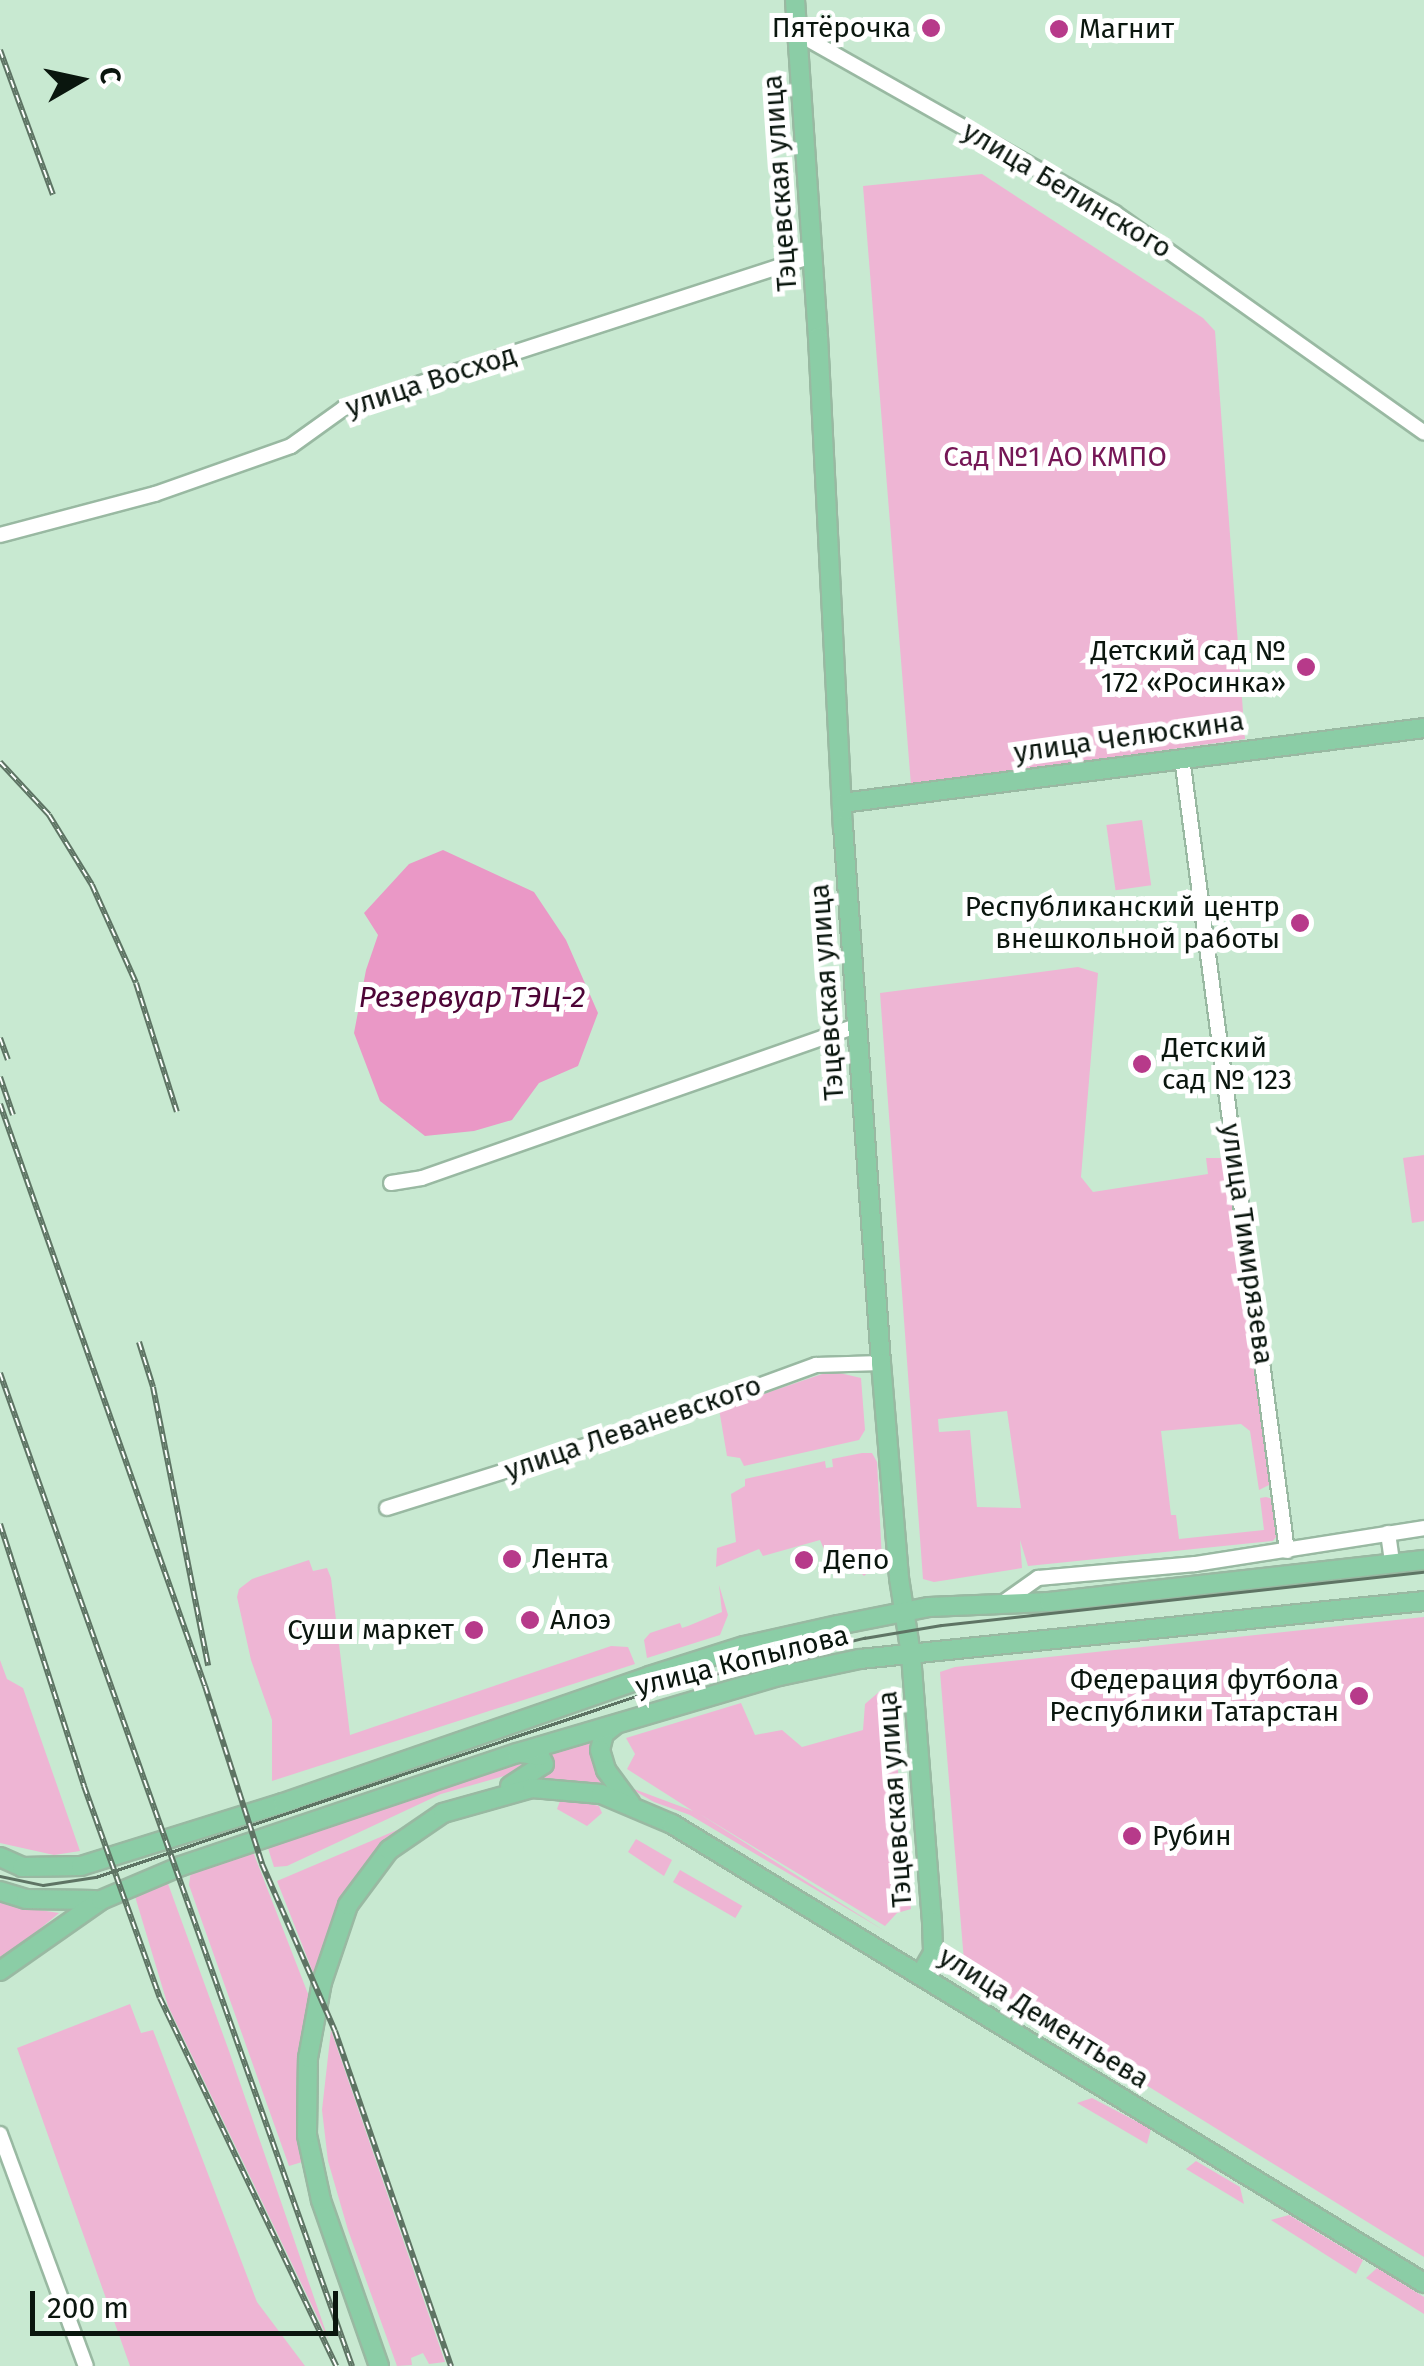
<!DOCTYPE html>
<html>
<head>
<meta charset="utf-8">
<style>
  body { margin:0 }
  #map { position:relative; width:1424px; height:2366px; overflow:hidden; background:#c8e9d1; font-family:"Fira Sans",sans-serif }
  div>[style] { position:absolute }
  .green>* { inset:0; background:#eeb5d4; transform-origin:0 0 }
  .water>* { inset:0; background:#ea98c6 }
  .roads { filter:drop-shadow(2px 0 #99b9a2) drop-shadow(-2px 0 #99b9a2) drop-shadow(0 2px #99b9a2) drop-shadow(0 -2px #99b9a2) }
  .minor>* { height:14px; margin:-7px; padding:0 7px; transform-origin:7px; border-radius:7px; background:#fff }
  .major>* { height:18px; margin:-9px; padding:0 9px; transform-origin:9px; border-radius:9px; background:#8bcda6 }
  .tram>* { height:2.5px; margin:-1.25px; padding:0 1.25px; transform-origin:1.25px; border-radius:1.25px; background:#5e7464 }
  .rail>* { height:6px; margin-top:-3px; transform-origin:0; background:repeating-linear-gradient(90deg,#fff 0 8px,#5e7464 0 16px); box-sizing:border-box; border-block:2px solid #5e7464 }
  .dots>* { width:28px; height:28px; translate:-50% -50%; box-sizing:border-box; border:5px solid #fff; border-radius:50% }
  span { translate:-50% -50%; white-space:nowrap; text-align:center; line-height:1.15; -webkit-text-stroke:10px #fff; paint-order:stroke }
  .poi-label { font-size:28px; color:#0a160e }
  .right { translate:-100% -50%; text-align:right }
  .left { translate:0 -50%; text-align:left }
  .street-label { font-size:28px; color:#0a160e }
  .park-label { font-size:28px; color:#751756 }
  .water-label { font-size:30px; color:#4d0436; font-style:italic }
  .north { position:absolute; left:30px; top:30px; width:100px; height:100px; -webkit-text-stroke:8px #fff; paint-order:stroke; rotate:81deg; font-size:28px; font-weight:700; line-height:40px; text-align:center; color:#0a160e }
  .north::after { content:''; display:block; margin:auto; width:35px; height:45px; background:#0a160e; clip-path:polygon(50% 0,100% 100%,50% 72%,0 100%) }
  .scale { position:absolute; left:30px; top:2291px; width:308px; height:45px; box-sizing:border-box; border:5px solid #0a160e; border-top:0; padding-left:12px; font-size:30px; line-height:35px; white-space:nowrap; color:#0a160e; -webkit-text-stroke:8px #fff; paint-order:stroke }
</style>
</head>
<body>
<div id="map">
  <div class="green">
    <i style="clip-path:polygon(982px 174px,1203px 318px,1215px 331px,1245px 739px,911px 785px,863px 186px)"></i>
    <i style="left:1142px;top:820px;width:66px;height:36px;rotate:82deg"></i>
    <i style="clip-path:polygon(evenodd,1078px 967px,1098px 973px,1081px 1177px,1093px 1192px,1208px 1174px,1206px 1158px,1229px 1158px,1273px 1483px,1259px 1490px,1250px 1431px,1241px 1424px,1161px 1431px,1171px 1515px,1176px 1515px,1179px 1539px,1264px 1530px,1260px 1498px,1266px 1497px,1273px 1499px,1279px 1533px,1273px 1541px,1028px 1566px,1020px 1540px,1022px 1568px,934px 1582px,923px 1579px,880px 993px,1078px 967px,1007px 1411px,1021px 1508px,977px 1507px,970px 1430px,939px 1432px,938px 1419px,1007px 1411px)"></i>
    <i style="clip-path:polygon(1424px 1155px,1424px 1221px,1412px 1223px,1403px 1158px)"></i>
    <i style="clip-path:polygon(831px 1371px,861px 1378px,865px 1430px,859px 1440px,744px 1466px,740px 1458px,727px 1456px,719px 1409px)"></i>
    <i style="clip-path:polygon(862px 1453px,872px 1453px,877px 1462px,882px 1560px,864px 1576px,845px 1557px,830px 1563px,820px 1540px,763px 1556px,759px 1549px,716px 1567px,717px 1548px,736px 1542px,731px 1494px,745px 1486px,745px 1479px,825px 1461px,826px 1468px,833px 1467px,832px 1459px)"></i>
    <i style="clip-path:polygon(309px 1560px,313px 1571px,327px 1568px,331px 1578px,350px 1735px,611px 1646px,628px 1647px,635px 1664px,272px 1781px,272px 1720px,251px 1660px,237px 1597px,239px 1589px,252px 1579px)"></i>
    <i style="clip-path:polygon(719px 1585px,728px 1615px,720px 1635px,647px 1658px,644px 1640px,650px 1633px,680px 1623px,682px 1628px,688px 1626px,722px 1612px)"></i>
    <i style="clip-path:polygon(1424px 1617px,1424px 2257px,965px 1973px,940px 1672px,955px 1667px)"></i>
    <i style="clip-path:polygon(0 1660px,7px 1679px,23px 1688px,80px 1851px,54px 1855px,0 1843px)"></i>
    <i style="clip-path:polygon(880px 1691px,891px 1696px,911px 1909px,897px 1913px,885px 1926px,698px 1813px,885px 1931px,690px 1815px,654px 1802px,626px 1786px,693px 1811px,627px 1769px,635px 1754px,626px 1738px,741px 1703px,755px 1735px,782px 1730px,802px 1747px,863px 1730px,865px 1704px)"></i>
    <i style="clip-path:polygon(598px 1739px,614px 1787px,530px 1777px,550px 1760px,546px 1751px)"></i>
    <i style="clip-path:polygon(515px 1758px,537px 1759px,518px 1772px,441px 1794px,287px 1866px,274px 1867px,266px 1842px)"></i>
    <i style="clip-path:polygon(570px 1800px,599px 1806px,602px 1813px,587px 1826px,557px 1809px,560px 1801px)"></i>
    <i style="clip-path:polygon(404px 1827px,377px 1853px,332px 1921px,316px 1980px,277px 1881px)"></i>
    <i style="clip-path:polygon(636px 1839px,672px 1860px,664px 1876px,628px 1852px)"></i>
    <i style="clip-path:polygon(252px 1849px,310px 1999px,296px 2084px,302px 2162px,289px 2166px,189px 1885px,191px 1870px)"></i>
    <i style="left:680px;top:1870px;width:72px;height:14px;rotate:30deg"></i>
    <i style="clip-path:polygon(167px 1881px,229px 2051px,329px 2341px,168px 2006px,134px 1893px)"></i>
    <i style="clip-path:polygon(0 1902px,13px 1906px,59px 1913px,0 1962px)"></i>
    <i style="clip-path:polygon(130px 2004px,141px 2033px,153px 2030px,257px 2302px,305px 2366px,130px 2366px,17px 2048px)"></i>
    <i style="clip-path:polygon(331px 2030px,445px 2362px,429px 2364px,423px 2353px,411px 2358px,412px 2365px,397px 2366px,348px 2230px,328px 2161px,322px 2110px)"></i>
    <i style="clip-path:polygon(1092px 2098px,1151px 2129px,1147px 2144px,1077px 2103px)"></i>
    <i style="clip-path:polygon(1196px 2161px,1240px 2187px,1244px 2204px,1186px 2169px)"></i>
    <i style="clip-path:polygon(1289px 2215px,1363px 2260px,1356px 2274px,1271px 2220px)"></i>
    <i style="clip-path:polygon(1377px 2268px,1424px 2297px,1424px 2314px,1366px 2278px)"></i>
  </div>
  <div class="water">
    <i style="clip-path:polygon(443px 850px,534px 892px,566px 940px,598px 1013px,578px 1066px,539px 1083px,512px 1120px,474px 1131px,425px 1136px,380px 1101px,354px 1033px,366px 970px,378px 935px,364px 913px,409px 864px)"></i>
  </div>
  <div class="roads">
    <div class="minor">
      <i style="left:797px;top:33px;width:365px;rotate:29.5deg"></i>
      <i style="left:1115px;top:213px;width:379px;rotate:35.4deg"></i>
      <i style="left:0;top:535px;width:160px;rotate:-14.8deg"></i>
      <i style="left:155px;top:494px;width:144px;rotate:-19.4deg"></i>
      <i style="left:291px;top:446px;width:65px;rotate:-35.6deg"></i>
      <i style="left:344px;top:408px;width:493px;rotate:-18deg"></i>
      <i style="left:1182px;top:758px;width:800px;rotate:82.46deg"></i>
      <i style="left:391px;top:1183px;width:31px;rotate:-9deg"></i>
      <i style="left:422px;top:1178px;width:461px;rotate:-19.3deg"></i>
      <i style="left:387px;top:1508px;width:275px;rotate:-17.4deg"></i>
      <i style="left:649px;top:1426px;width:178px;rotate:-20.1deg"></i>
      <i style="left:816px;top:1365px;width:65px;rotate:-1.8deg"></i>
      <i style="left:1388px;top:1533px;width:30px;rotate:82deg"></i>
      <i style="left:1004px;top:1602px;width:42px;rotate:-35.2deg"></i>
      <i style="left:1038px;top:1578px;width:158px;rotate:-5.1deg"></i>
      <i style="left:1195px;top:1564px;width:232px;rotate:-8.9deg"></i>
      <i style="left:0;top:2134px;width:247px;rotate:69.7deg"></i>
    </div>
    <div class="major">
      <i style="left:795px;top:0;width:338px;rotate:86.1deg"></i>
      <i style="left:818px;top:337px;width:489px;rotate:87.1deg"></i>
      <i style="left:843px;top:825px;width:539px;rotate:85.96deg"></i>
      <i style="left:881px;top:1363px;width:216px;rotate:85.2deg"></i>
      <i style="left:899px;top:1578px;width:78px;rotate:81.1deg"></i>
      <i style="left:911px;top:1655px;width:268px;rotate:85.5deg"></i>
      <i style="left:932px;top:1922px;width:31px;rotate:88deg"></i>
      <i style="left:933px;top:1953px;width:24px;rotate:120deg"></i>
      <i style="left:842px;top:803px;width:587px;rotate:-7.34deg"></i>
      <i style="left:615px;top:1725px;width:14px;rotate:141deg"></i>
      <i style="left:604px;top:1734px;width:16px;rotate:104deg"></i>
      <i style="left:600px;top:1750px;width:21px;rotate:73deg"></i>
      <i style="left:606px;top:1770px;width:42px;rotate:53.7deg"></i>
      <i style="left:510px;top:1786px;width:40px;rotate:-32.9deg"></i>
      <i style="left:544px;top:1764px;width:9px;rotate:-117deg"></i>
      <i style="left:540px;top:1756px;width:18px;rotate:-171deg"></i>
      <i style="left:0;top:1857px;width:24px;rotate:24deg"></i>
      <i style="left:22px;top:1867px;width:59px;rotate:-1deg"></i>
      <i style="left:81px;top:1866px;width:212px;rotate:-17.3deg"></i>
      <i style="left:283px;top:1803px;width:387px;rotate:-19.1deg"></i>
      <i style="left:649px;top:1676px;width:100px;rotate:-17.5deg"></i>
      <i style="left:744px;top:1646px;width:96px;rotate:-12.6deg"></i>
      <i style="left:838px;top:1625px;width:93px;rotate:-11.2deg"></i>
      <i style="left:929px;top:1607px;width:120px;rotate:-2.4deg"></i>
      <i style="left:1049px;top:1602px;width:377px;rotate:-6.4deg"></i>
      <i style="left:0;top:1891px;width:27px;rotate:17deg"></i>
      <i style="left:26px;top:1899px;width:69px;rotate:0.8deg"></i>
      <i style="left:0;top:1971px;width:123px;rotate:-35.1deg"></i>
      <i style="left:101px;top:1900px;width:87px;rotate:-23deg"></i>
      <i style="left:181px;top:1866px;width:354px;rotate:-18.6deg"></i>
      <i style="left:517px;top:1753px;width:273px;rotate:-16.4deg"></i>
      <i style="left:779px;top:1676px;width:83px;rotate:-11.9deg"></i>
      <i style="left:860px;top:1659px;width:567px;rotate:-5.87deg"></i>
      <i style="left:379px;top:2366px;width:176px;rotate:-109.3deg"></i>
      <i style="left:321px;top:2200px;width:66px;rotate:-102.2deg"></i>
      <i style="left:307px;top:2135px;width:77px;rotate:-89.3deg"></i>
      <i style="left:308px;top:2058px;width:77px;rotate:-79.6deg"></i>
      <i style="left:322px;top:1982px;width:81px;rotate:-71.3deg"></i>
      <i style="left:348px;top:1905px;width:69px;rotate:-53.3deg"></i>
      <i style="left:389px;top:1850px;width:65px;rotate:-34.4deg"></i>
      <i style="left:443px;top:1813px;width:92px;rotate:-15.7deg"></i>
      <i style="left:532px;top:1788px;width:69px;rotate:5deg"></i>
      <i style="left:601px;top:1794px;width:77px;rotate:22.9deg"></i>
      <i style="left:672px;top:1824px;width:881px;rotate:31.4deg"></i>
    </div>
  </div>
  <div class="tram">
    <i style="left:0;top:1876px;width:44px;rotate:11.8deg"></i>
    <i style="left:43px;top:1885px;width:54px;rotate:-8.6deg"></i>
    <i style="left:96px;top:1877px;width:604px;rotate:-18.52deg"></i>
    <i style="left:669px;top:1685px;width:201px;rotate:-13.6deg"></i>
    <i style="left:864px;top:1638px;width:78px;rotate:-9.6deg"></i>
    <i style="left:941px;top:1625px;width:486px;rotate:-6.3deg"></i>
  </div>
  <div class="rail">
    <i style="left:0;top:50px;width:154px;rotate:69.9deg"></i>
    <i style="left:0;top:762px;width:72px;rotate:47.2deg"></i>
    <i style="left:49px;top:815px;width:82px;rotate:58.4deg"></i>
    <i style="left:92px;top:885px;width:107px;rotate:65.8deg"></i>
    <i style="left:136px;top:983px;width:135px;rotate:72.4deg"></i>
    <i style="left:0;top:1038px;width:23px;rotate:70deg"></i>
    <i style="left:0;top:1077px;width:40px;rotate:71.1deg"></i>
    <i style="left:0;top:1104px;width:617px;rotate:70.6deg"></i>
    <i style="left:205px;top:1686px;width:187px;rotate:72.2deg"></i>
    <i style="left:262px;top:1864px;width:182px;rotate:66.4deg"></i>
    <i style="left:335px;top:2031px;width:355px;rotate:70.9deg"></i>
    <i style="left:139px;top:1342px;width:47px;rotate:72.7deg"></i>
    <i style="left:153px;top:1387px;width:284px;rotate:78.8deg"></i>
    <i style="left:0;top:1373px;width:1054px;rotate:70.48deg"></i>
    <i style="left:0;top:1524px;width:275px;rotate:72.2deg"></i>
    <i style="left:84px;top:1786px;width:225px;rotate:70.3deg"></i>
    <i style="left:160px;top:1998px;width:408px;rotate:64.4deg"></i>
  </div>
  <div class="dots">
    <i style="left:931px;top:28px;background:#b73a8a"></i>
    <i style="left:1059px;top:29px;background:#b73a8a"></i>
    <i style="left:1306px;top:667px;background:#b73a8a"></i>
    <i style="left:1300px;top:923px;background:#b73a8a"></i>
    <i style="left:1142px;top:1064px;background:#b73a8a"></i>
    <i style="left:512px;top:1559px;background:#b73a8a"></i>
    <i style="left:804px;top:1560px;background:#b73a8a"></i>
    <i style="left:530px;top:1620px;background:#b73a8a"></i>
    <i style="left:474px;top:1630px;background:#b73a8a"></i>
    <i style="left:1359px;top:1696px;background:#b73a8a"></i>
    <i style="left:1132px;top:1836px;background:#b73a8a"></i>
  </div>
  <div class="poi-label">
    <span class="right" style="left:911px;top:28px">Пятёрочка</span>
    <span class="left" style="left:1079px;top:29px">Магнит</span>
    <span class="right" style="left:1286px;top:667px">Детский сад №<br>172 «Росинка»</span>
    <span class="right" style="left:1280px;top:923px">Республиканский центр<br>внешкольной работы</span>
    <span class="left" style="left:1162px;top:1064px">Детский<br>сад № 123</span>
    <span class="left" style="left:532px;top:1559px">Лента</span>
    <span class="left" style="left:824px;top:1560px">Депо</span>
    <span class="left" style="left:550px;top:1620px">Алоэ</span>
    <span class="right" style="left:454px;top:1630px">Суши маркет</span>
    <span class="right" style="left:1339px;top:1696px">Федерация футбола<br>Республики Татарстан</span>
    <span class="left" style="left:1152px;top:1836px">Рубин</span>
  </div>
  <div class="street-label">
    <span style="left:780px;top:183px;rotate:-94deg">Тэцевская улица</span>
    <span style="left:1067px;top:190px;rotate:31deg">улица Белинского</span>
    <span style="left:431px;top:381px;rotate:-18deg">улица Восход</span>
    <span style="left:1129px;top:737px;rotate:-8deg">улица Челюскина</span>
    <span style="left:827px;top:992px;rotate:-94deg">Тэцевская улица</span>
    <span style="left:1247px;top:1244px;rotate:82deg">улица Тимирязева</span>
    <span style="left:633px;top:1428px;rotate:-19deg">улица Леваневского</span>
    <span style="left:742px;top:1661px;rotate:-14deg">улица Копылова</span>
    <span style="left:895px;top:1799px;rotate:-94deg">Тэцевская улица</span>
    <span style="left:1044px;top:2018px;rotate:32deg">улица Дементьева</span>
  </div>
  <div class="park-label">
    <span style="left:1055px;top:457px">Сад №1 АО КМПО</span>
  </div>
  <div class="water-label">
    <span style="left:472px;top:997px">Резервуар ТЭЦ-2</span>
  </div>
  <div class="north">С</div>
  <div class="scale">200 m</div>
</div>
</body>
</html>
